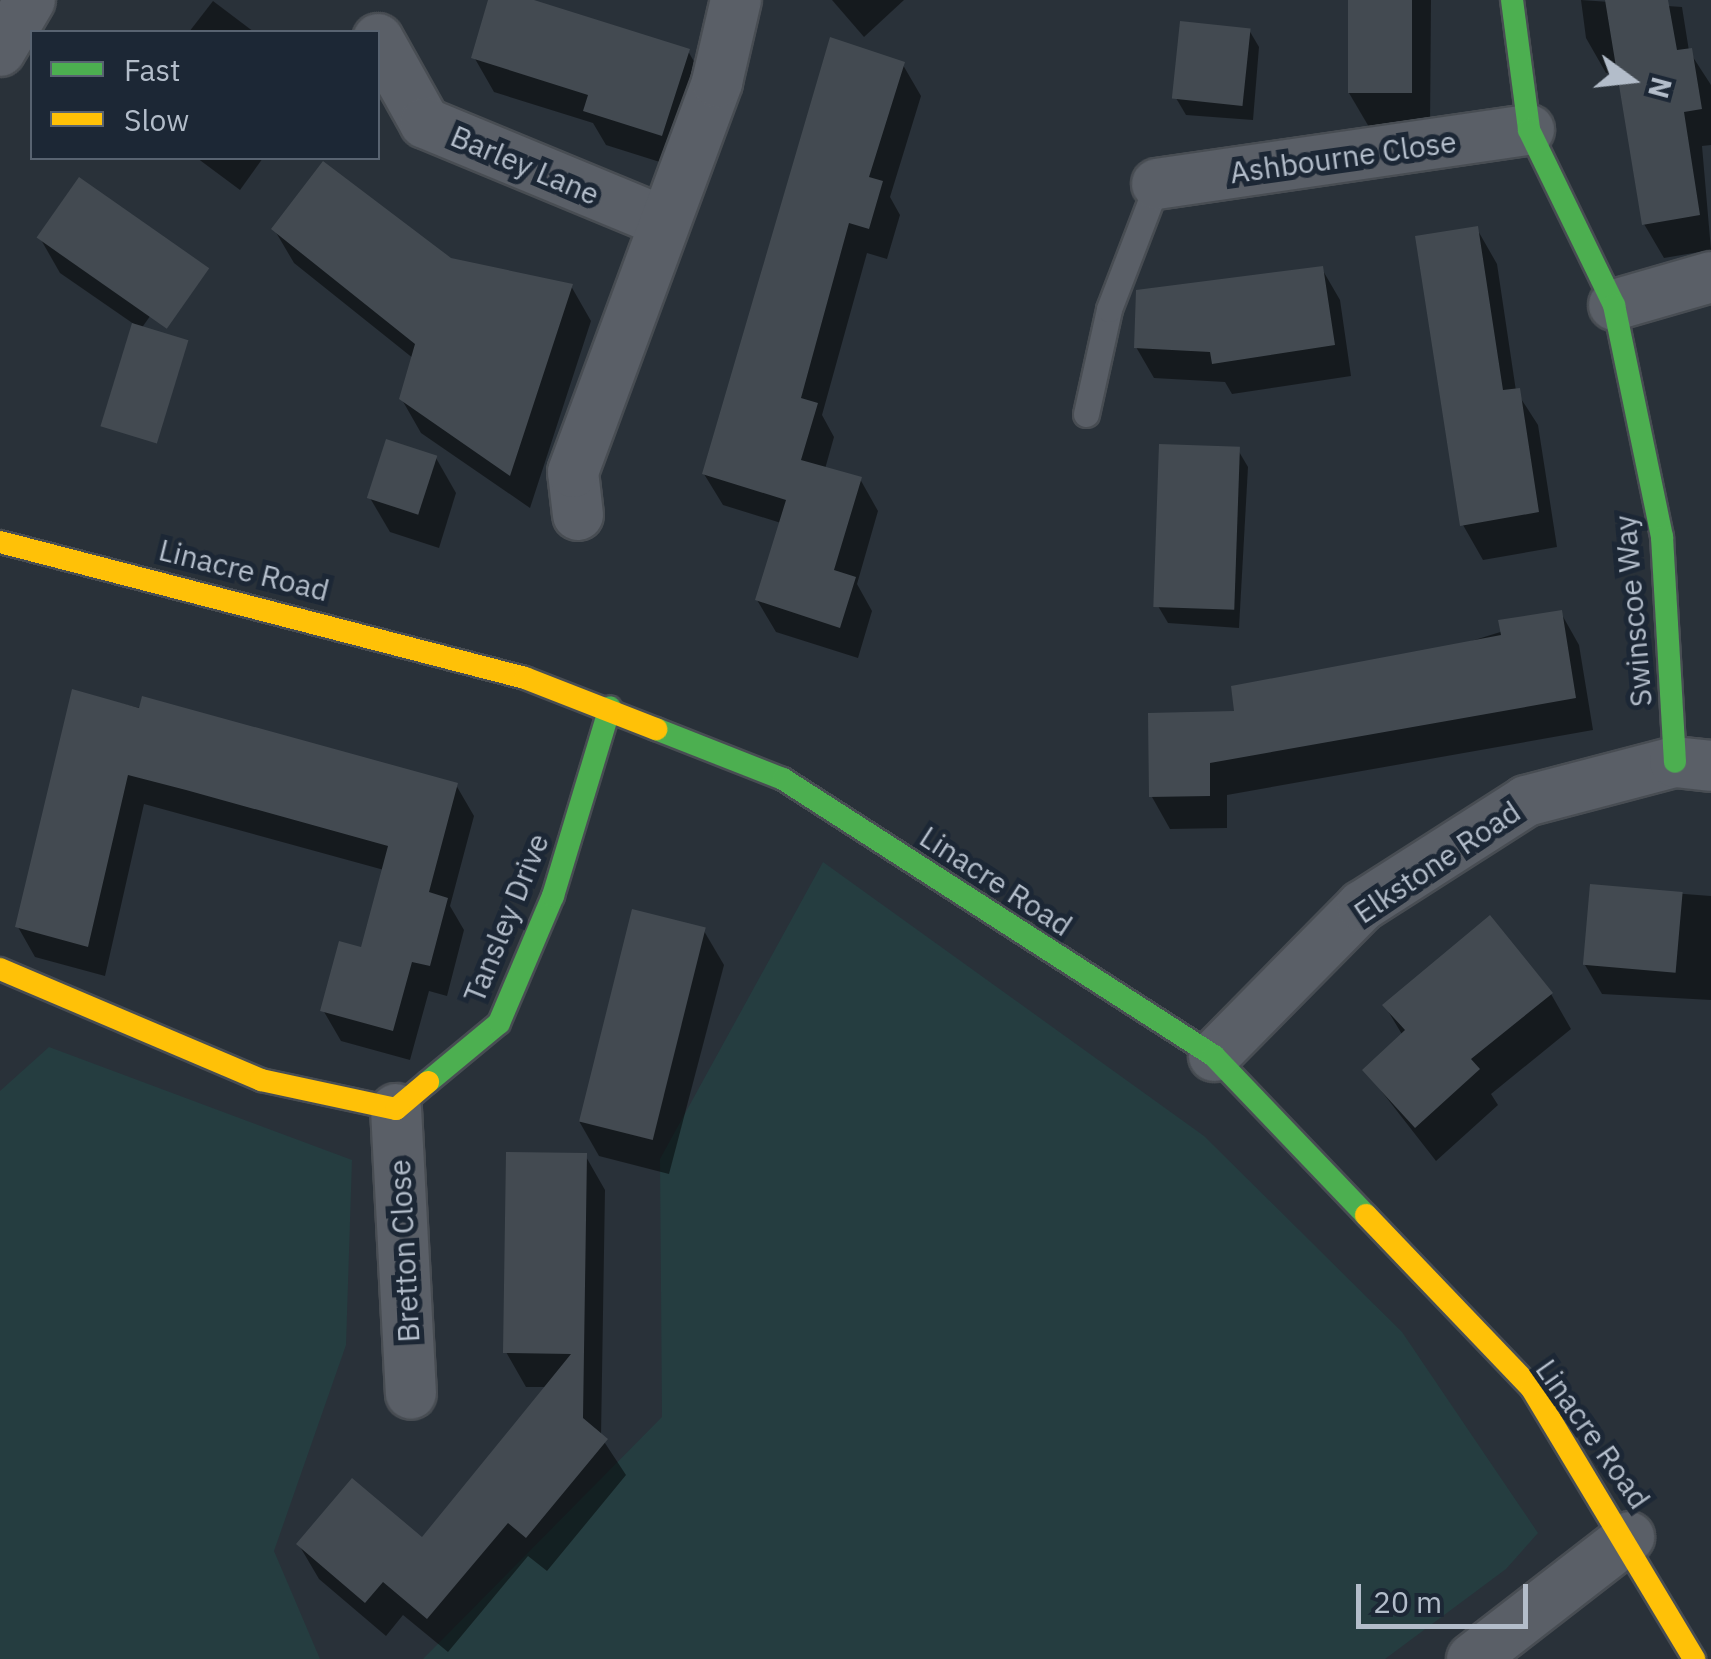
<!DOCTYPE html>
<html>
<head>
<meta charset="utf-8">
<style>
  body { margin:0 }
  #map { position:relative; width:1711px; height:1659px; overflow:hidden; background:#293139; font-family:"IBM Plex Sans",sans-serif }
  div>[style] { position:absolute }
  .green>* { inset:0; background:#253d40 }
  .shadow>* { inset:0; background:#0007 }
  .building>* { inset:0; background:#434a51; transform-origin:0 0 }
  .roads { filter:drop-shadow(2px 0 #484d53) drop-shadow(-2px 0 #484d53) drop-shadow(0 2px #484d53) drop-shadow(0 -2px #484d53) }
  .lane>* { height:25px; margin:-12.5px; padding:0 12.5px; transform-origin:12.5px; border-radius:12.5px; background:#5a5f67 }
  .street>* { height:50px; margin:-25px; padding:0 25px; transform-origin:25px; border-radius:25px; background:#5a5f67 }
  .fast>* { height:22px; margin:-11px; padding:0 11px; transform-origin:11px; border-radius:11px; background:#4caf50 }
  .slow>* { height:22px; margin:-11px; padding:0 11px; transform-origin:11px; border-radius:11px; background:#ffc107 }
  span { translate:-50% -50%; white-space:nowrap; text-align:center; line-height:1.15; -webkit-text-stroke:10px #1c2735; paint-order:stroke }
  .street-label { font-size:30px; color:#b3bdca }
  .legend { position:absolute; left:30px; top:30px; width:350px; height:130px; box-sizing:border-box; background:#1c2735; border:2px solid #586371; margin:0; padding:12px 18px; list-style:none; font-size:30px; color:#b3bdca }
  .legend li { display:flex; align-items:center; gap:20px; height:50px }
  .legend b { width:50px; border:2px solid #586371 }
  .north { position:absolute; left:1581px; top:30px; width:100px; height:100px; -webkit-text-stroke:8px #1c2735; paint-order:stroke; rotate:105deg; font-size:28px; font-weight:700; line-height:40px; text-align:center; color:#b3bdca }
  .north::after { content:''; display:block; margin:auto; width:35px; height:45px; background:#b3bdca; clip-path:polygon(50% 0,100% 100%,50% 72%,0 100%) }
  .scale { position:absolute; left:1356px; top:1584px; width:172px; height:45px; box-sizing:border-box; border:5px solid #b3bdca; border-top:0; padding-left:12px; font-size:30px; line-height:35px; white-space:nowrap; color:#b3bdca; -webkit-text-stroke:8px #1c2735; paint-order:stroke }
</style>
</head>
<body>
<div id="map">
  <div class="green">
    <i style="clip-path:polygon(823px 862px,1204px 1136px,1402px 1332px,1538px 1533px,1506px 1569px,1385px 1659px,423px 1659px,662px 1417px,660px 1159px)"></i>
    <i style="clip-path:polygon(49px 1047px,352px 1160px,346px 1345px,274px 1551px,320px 1659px,0 1659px,0 1091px)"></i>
  </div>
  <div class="shadow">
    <i style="clip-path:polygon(490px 0,523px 0,688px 51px,708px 86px,682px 169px,606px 145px,593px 123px,494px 92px,474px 57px)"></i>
    <i style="clip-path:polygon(832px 0,904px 0,864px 37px)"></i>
    <i style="clip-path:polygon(1350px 0,1431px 0,1430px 128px,1369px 127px,1349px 93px)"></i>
    <i style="clip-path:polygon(1581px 0,1682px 7px,1689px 51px,1711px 85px,1711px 145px,1702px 146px,1711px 250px,1664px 258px,1644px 224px,1619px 71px,1606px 73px,1586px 38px)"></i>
    <i style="clip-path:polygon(213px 1px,254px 32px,189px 32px)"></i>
    <i style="clip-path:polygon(1249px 30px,1259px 47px,1253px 120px,1186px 115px,1176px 98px)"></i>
    <i style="clip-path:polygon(903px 65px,921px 96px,890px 197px,900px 215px,887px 259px,867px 253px,822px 415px,834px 437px,825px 469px,860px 479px,878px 511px,857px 584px,872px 611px,858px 658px,776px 632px,757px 600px,781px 523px,723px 505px,704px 474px)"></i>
    <i style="clip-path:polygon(197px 158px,263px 158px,240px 190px)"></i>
    <i style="clip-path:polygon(274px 229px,571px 286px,591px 321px,530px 508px,421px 433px,401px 398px,414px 359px,294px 263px)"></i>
    <i style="clip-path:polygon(1477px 229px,1497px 264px,1516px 391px,1538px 425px,1557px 547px,1483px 560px,1463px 525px)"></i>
    <i style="clip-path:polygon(40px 238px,181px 272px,141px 329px,60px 273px)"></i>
    <i style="clip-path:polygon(1322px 269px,1340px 300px,1351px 376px,1232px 394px,1225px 382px,1154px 378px,1136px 347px,1139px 292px)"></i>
    <i style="clip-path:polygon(1238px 450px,1248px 467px,1239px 628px,1168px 623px,1158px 606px)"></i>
    <i style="clip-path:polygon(436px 458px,456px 493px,439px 548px,390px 532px,370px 498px)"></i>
    <i style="clip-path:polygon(1561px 613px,1579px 645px,1593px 730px,1227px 795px,1227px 828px,1170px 829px,1152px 797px,1237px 714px)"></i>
    <i style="clip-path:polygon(74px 692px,456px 785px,474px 816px,450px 906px,464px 930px,447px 996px,429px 991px,410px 1060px,341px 1041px,323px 1010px,363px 950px,384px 870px,144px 804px,105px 976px,35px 957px,18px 927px)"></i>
    <i style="clip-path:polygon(1592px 887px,1711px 896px,1711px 1000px,1602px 994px,1585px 965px)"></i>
    <i style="clip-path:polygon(704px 931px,724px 965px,669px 1174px,599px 1156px,579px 1121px)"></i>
    <i style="clip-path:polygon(1551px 994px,1571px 1029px,1491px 1094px,1498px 1105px,1436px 1161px,1365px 1070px,1403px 1036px,1385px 1006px)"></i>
    <i style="clip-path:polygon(585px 1155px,605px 1190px,601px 1437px,626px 1475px,547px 1571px,528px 1556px,448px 1652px,403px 1615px,386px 1636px,319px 1579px,299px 1545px,422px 1541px,547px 1387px,526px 1387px,506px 1352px)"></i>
  </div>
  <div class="building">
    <i style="clip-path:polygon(488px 0,534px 0,690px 49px,662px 136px,583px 111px,588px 95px,471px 58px)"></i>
    <i style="left:1348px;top:0;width:64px;height:93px"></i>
    <i style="clip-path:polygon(1605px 0,1668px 0,1677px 50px,1692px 48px,1702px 109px,1684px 112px,1700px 215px,1642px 225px)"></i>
    <i style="left:1180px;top:21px;width:71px;height:78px;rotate:6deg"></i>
    <i style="clip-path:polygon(830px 37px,905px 62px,869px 177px,883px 181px,869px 229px,849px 223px,801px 398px,818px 403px,801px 460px,862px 477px,834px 570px,856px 577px,840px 628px,755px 600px,786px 500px,702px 474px)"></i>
    <i style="clip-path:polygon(323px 161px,451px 258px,573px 284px,510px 476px,399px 399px,415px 344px,271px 229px)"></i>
    <i style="left:79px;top:177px;width:159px;height:74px;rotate:35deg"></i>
    <i style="clip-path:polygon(1478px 226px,1503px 390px,1520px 388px,1539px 512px,1460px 526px,1415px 236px)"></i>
    <i style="clip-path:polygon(1323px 266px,1335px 345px,1212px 364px,1210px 352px,1134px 348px,1136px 290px)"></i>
    <i style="left:132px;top:323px;width:59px;height:108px;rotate:17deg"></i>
    <i style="left:386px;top:439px;width:54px;height:62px;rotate:18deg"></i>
    <i style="left:1159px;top:444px;width:81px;height:163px;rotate:2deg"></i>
    <i style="clip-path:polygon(1562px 610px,1576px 698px,1210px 763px,1210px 796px,1149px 797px,1148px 713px,1234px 711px,1231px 686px,1501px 635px,1498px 620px)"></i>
    <i style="clip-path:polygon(72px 689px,139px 708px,142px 696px,458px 783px,429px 892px,448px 898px,430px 966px,412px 962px,393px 1031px,320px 1011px,339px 941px,361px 947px,388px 846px,186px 790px,128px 775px,88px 947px,15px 927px)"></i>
    <i style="left:1590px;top:884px;width:93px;height:81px;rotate:5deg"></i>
    <i style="left:632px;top:909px;width:76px;height:219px;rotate:14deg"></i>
    <i style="clip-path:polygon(1490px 915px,1553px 993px,1471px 1059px,1480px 1069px,1415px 1128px,1362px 1070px,1405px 1030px,1382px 1005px)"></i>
    <i style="clip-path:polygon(506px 1152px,587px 1153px,583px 1418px,608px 1439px,526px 1538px,508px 1523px,427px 1619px,383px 1582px,365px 1603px,296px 1544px,352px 1478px,422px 1537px,571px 1354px,503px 1353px)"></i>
  </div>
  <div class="roads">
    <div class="lane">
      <i style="left:1086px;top:414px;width:107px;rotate:-77.6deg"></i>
      <i style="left:1109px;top:309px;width:134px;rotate:-69deg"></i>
    </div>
    <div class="street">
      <i style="left:378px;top:39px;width:96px;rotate:60.8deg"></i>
      <i style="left:425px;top:123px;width:253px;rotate:22.5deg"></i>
      <i style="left:0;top:51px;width:59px;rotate:-59.5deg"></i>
      <i style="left:1157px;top:184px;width:376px;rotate:-8.3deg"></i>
      <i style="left:1614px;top:305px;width:101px;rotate:-16.1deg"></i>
      <i style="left:578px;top:515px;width:43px;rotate:-96.6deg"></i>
      <i style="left:573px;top:472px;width:416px;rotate:-69.7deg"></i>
      <i style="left:717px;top:82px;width:84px;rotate:-77deg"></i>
      <i style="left:1214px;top:1056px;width:211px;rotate:-45.4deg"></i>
      <i style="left:1362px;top:906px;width:195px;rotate:-32.6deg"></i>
      <i style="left:1526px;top:801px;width:154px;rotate:-14.7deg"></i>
      <i style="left:1675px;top:762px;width:36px;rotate:6deg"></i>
      <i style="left:396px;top:1109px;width:285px;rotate:87deg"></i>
      <i style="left:1472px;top:1659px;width:199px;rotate:-37.8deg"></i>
    </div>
    <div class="fast">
      <i style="left:1512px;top:0;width:131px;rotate:82.5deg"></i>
      <i style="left:1529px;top:130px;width:195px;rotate:64.1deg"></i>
      <i style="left:1614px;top:305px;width:237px;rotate:78.3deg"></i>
      <i style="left:1662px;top:537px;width:225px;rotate:86.7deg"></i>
      <i style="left:656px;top:729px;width:136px;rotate:21.5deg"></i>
      <i style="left:783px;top:779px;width:512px;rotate:32.73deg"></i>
      <i style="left:1214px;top:1056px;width:220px;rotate:46.3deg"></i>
      <i style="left:428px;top:1082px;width:92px;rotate:-39.7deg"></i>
      <i style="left:499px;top:1023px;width:138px;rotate:-67deg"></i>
      <i style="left:553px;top:896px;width:197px;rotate:-73.2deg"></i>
    </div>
    <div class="slow">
      <i style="left:0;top:542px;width:542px;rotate:14.52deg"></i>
      <i style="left:525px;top:678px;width:141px;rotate:21.3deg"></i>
      <i style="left:0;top:969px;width:284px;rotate:23deg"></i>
      <i style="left:261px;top:1080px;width:138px;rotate:12.1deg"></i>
      <i style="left:396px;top:1109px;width:42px;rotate:-40.2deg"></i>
      <i style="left:1366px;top:1215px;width:240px;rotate:46.3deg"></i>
      <i style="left:1532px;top:1389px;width:315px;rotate:59deg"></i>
    </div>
  </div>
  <div class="street-label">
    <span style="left:1343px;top:157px;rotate:-8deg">Ashbourne Close</span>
    <span style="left:525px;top:165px;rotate:23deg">Barley Lane</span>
    <span style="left:244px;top:570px;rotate:14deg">Linacre Road</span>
    <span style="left:1633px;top:611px;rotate:-95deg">Swinscoe Way</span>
    <span style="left:1437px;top:862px;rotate:-34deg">Elkstone Road</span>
    <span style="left:996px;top:881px;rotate:33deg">Linacre Road</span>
    <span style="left:506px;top:918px;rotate:-68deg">Tansley Drive</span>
    <span style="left:404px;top:1251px;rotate:-93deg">Bretton Close</span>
    <span style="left:1593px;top:1434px;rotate:55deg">Linacre Road</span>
  </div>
  <ul class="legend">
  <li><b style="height:12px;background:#4caf50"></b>Fast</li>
  <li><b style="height:12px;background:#ffc107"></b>Slow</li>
  </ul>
  <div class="north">N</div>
  <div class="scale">20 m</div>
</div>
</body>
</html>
